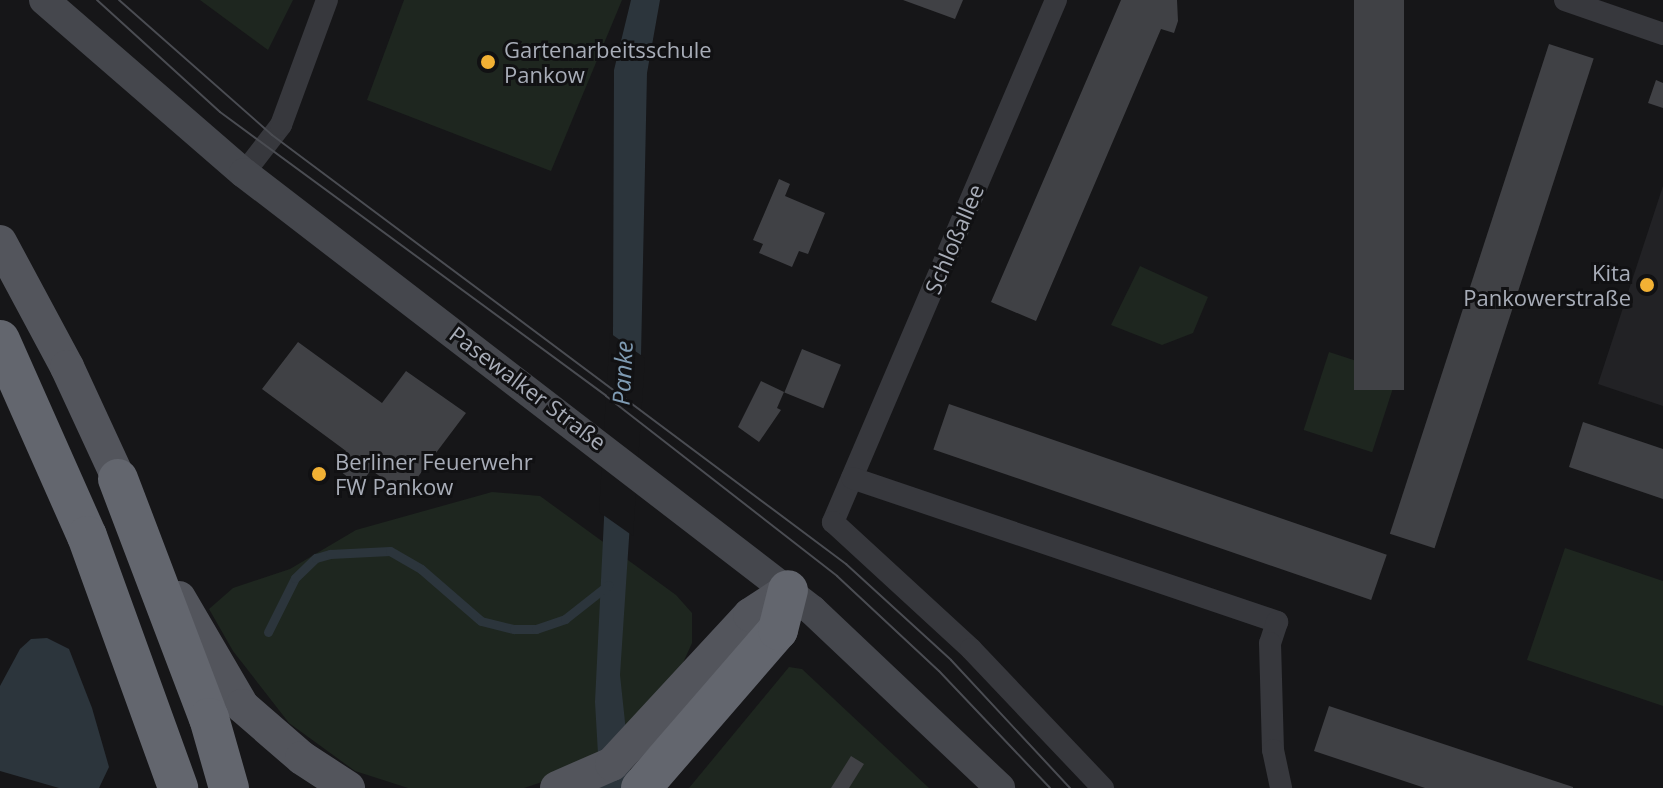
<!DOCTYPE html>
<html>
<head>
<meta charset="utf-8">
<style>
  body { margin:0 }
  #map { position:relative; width:1663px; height:788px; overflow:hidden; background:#161618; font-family:"Open Sans",sans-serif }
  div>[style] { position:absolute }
  .built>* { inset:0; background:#222225 }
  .green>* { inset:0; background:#1e261f; transform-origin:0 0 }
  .water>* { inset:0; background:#2c353c }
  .pier>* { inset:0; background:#161618 }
  .stream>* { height:9px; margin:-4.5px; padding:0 4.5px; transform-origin:4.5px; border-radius:4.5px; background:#2c353c }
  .building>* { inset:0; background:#404145; transform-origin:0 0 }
  .minor>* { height:22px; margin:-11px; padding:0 11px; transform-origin:11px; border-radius:11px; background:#37383d }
  .secondary>* { height:30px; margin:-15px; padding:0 15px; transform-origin:15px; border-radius:15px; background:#45474d }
  .primary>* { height:34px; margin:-17px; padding:0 17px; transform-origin:17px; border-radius:17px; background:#53555c }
  .motorway>* { height:40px; margin:-20px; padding:0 20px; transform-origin:20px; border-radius:20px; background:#63666e }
  .tram>* { height:2px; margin:-1px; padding:0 1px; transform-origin:1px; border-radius:1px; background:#4a4c52 }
  .dots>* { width:22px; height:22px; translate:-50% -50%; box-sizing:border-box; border:4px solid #111113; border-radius:50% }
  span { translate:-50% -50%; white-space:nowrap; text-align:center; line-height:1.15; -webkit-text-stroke:6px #111113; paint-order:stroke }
  .poi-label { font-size:22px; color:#a8adb8 }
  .left { translate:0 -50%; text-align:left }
  .right { translate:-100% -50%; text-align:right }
  .street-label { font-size:22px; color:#a8adb8 }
  .water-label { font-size:24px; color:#7f9bb3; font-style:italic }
</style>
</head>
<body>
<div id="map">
  <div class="built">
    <i style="clip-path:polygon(1663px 186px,1663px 406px,1598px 384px)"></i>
  </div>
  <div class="green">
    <i style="clip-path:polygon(200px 0,293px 0,268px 50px)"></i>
    <i style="clip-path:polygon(404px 0,622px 0,551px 171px,367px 100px)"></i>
    <i style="clip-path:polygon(1140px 266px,1208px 297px,1193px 333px,1162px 345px,1111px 325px)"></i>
    <i style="left:1329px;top:352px;width:72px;height:82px;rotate:18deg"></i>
    <i style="clip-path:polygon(492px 492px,540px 496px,676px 595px,692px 613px,692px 643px,677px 676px,627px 737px,566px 774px,524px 788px,408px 788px,355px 771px,289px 723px,233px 651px,209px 609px,233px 588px,290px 569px,356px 530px)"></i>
    <i style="clip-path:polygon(1565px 548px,1663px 581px,1663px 706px,1527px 660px)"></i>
    <i style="clip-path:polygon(789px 667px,802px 669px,929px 788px,689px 788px)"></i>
  </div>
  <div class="water">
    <i style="clip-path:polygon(631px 0,660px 0,647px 73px,641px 356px,620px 675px,632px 788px,600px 788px,595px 702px,613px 336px,614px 70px)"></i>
    <i style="clip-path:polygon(47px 638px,69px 649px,92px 708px,109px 767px,99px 788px,59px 788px,0 771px,0 686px,20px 649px,31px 639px)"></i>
  </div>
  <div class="pier">
    <i style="clip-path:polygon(610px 333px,645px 358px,633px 536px,599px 512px)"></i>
  </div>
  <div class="stream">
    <i style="left:268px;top:632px;width:60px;rotate:-63.4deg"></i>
    <i style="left:295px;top:578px;width:29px;rotate:-44deg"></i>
    <i style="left:316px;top:558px;width:15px;rotate:-16deg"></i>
    <i style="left:330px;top:554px;width:60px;rotate:-2.9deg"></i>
    <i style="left:390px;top:551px;width:36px;rotate:30deg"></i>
    <i style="left:421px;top:569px;width:79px;rotate:40.9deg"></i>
    <i style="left:481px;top:621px;width:34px;rotate:14deg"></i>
    <i style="left:514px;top:629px;width:22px"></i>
    <i style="left:536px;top:629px;width:31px;rotate:-19deg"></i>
    <i style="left:565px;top:619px;width:55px;rotate:-38.3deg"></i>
  </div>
  <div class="building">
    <i style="clip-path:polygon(903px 0,963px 0,955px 19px)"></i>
    <i style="clip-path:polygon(1121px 0,1177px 0,1178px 21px,1174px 33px,1161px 29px,1036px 321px,991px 302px)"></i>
    <i style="left:1354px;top:0;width:50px;height:390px"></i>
    <i style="left:1549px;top:44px;width:47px;height:515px;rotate:18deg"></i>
    <i style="clip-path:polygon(1656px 80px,1663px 83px,1663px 108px,1648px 103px)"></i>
    <i style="clip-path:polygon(779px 179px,790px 184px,785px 196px,825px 213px,808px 254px,799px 251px,792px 267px,759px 253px,763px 244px,753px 240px)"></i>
    <i style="clip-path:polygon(298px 342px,382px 403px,406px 371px,466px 413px,405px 494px,371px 470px,359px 486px,335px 467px,346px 451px,262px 389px)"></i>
    <i style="left:802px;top:349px;width:42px;height:47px;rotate:22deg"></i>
    <i style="clip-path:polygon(761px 381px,784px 392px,777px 408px,781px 410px,759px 442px,738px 427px)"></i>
    <i style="left:949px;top:404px;width:463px;height:48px;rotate:19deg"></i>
    <i style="clip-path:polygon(1583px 422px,1663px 449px,1663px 499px,1569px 467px)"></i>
    <i style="clip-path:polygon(1329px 706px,1573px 787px,1573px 788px,1425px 788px,1314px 751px)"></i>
    <i style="clip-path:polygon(851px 756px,864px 764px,849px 788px,831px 788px)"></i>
  </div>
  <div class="minor">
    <i style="left:1056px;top:0;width:568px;rotate:113.13deg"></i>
    <i style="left:833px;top:522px;width:188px;rotate:42.6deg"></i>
    <i style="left:971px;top:649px;width:192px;rotate:46.5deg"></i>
    <i style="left:1565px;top:0;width:104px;rotate:19.1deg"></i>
    <i style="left:244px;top:173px;width:61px;rotate:-52.4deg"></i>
    <i style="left:281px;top:125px;width:133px;rotate:-69.8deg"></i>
    <i style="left:852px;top:478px;width:449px;rotate:18.7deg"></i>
    <i style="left:1277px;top:622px;width:22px;rotate:108deg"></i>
    <i style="left:1270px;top:643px;width:107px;rotate:88.4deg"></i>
    <i style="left:1273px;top:750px;width:39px;rotate:78deg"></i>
  </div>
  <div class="secondary">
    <i style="left:44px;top:0;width:264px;rotate:40.9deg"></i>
    <i style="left:244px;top:173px;width:717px;rotate:37.57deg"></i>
    <i style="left:812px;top:610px;width:259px;rotate:43.4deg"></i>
  </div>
  <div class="primary">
    <i style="left:0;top:242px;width:142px;rotate:61.8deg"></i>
    <i style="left:67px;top:367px;width:148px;rotate:65.2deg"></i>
    <i style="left:179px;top:598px;width:125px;rotate:59.7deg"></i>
    <i style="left:242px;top:706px;width:79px;rotate:40.9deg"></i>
    <i style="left:302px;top:758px;width:55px;rotate:33.1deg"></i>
    <i style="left:557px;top:788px;width:60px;rotate:-23.6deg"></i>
    <i style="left:612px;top:764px;width:203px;rotate:-47.2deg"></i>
    <i style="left:750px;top:615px;width:45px;rotate:-33.3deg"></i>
  </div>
  <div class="motorway">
    <i style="left:0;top:340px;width:214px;rotate:66.1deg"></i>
    <i style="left:87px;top:536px;width:268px;rotate:70.1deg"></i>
    <i style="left:118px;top:479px;width:256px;rotate:69.2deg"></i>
    <i style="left:209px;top:718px;width:73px;rotate:74.1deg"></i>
    <i style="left:641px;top:788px;width:209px;rotate:-49.1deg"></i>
    <i style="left:778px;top:630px;width:41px;rotate:-76deg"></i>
  </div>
  <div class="tram">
    <i style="left:97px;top:0;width:166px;rotate:42.3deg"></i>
    <i style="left:220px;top:112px;width:479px;rotate:36.3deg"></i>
    <i style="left:606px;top:396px;width:293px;rotate:37.9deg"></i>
    <i style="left:837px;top:576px;width:139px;rotate:43deg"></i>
    <i style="left:939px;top:671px;width:161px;rotate:46.5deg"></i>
    <i style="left:119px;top:0;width:204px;rotate:41.4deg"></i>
    <i style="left:272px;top:135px;width:717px;rotate:36.77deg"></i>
    <i style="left:846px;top:564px;width:142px;rotate:42.4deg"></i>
    <i style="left:951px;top:660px;width:175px;rotate:47.1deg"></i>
  </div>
  <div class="dots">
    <i style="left:488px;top:62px;background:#f2b134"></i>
    <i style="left:1647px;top:285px;background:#f2b134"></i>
    <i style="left:319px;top:474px;background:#f2b134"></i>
  </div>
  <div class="poi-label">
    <span class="left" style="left:504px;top:62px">Gartenarbeitsschule<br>Pankow</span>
    <span class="right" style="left:1631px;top:285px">Kita<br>Pankowerstraße</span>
    <span class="left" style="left:335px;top:474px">Berliner Feuerwehr<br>FW Pankow</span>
  </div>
  <div class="street-label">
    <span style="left:954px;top:239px;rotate:-67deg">Schloßallee</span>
    <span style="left:528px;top:388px;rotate:37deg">Pasewalker Straße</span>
  </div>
  <div class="water-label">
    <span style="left:622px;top:373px;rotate:-87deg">Panke</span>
  </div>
</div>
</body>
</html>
